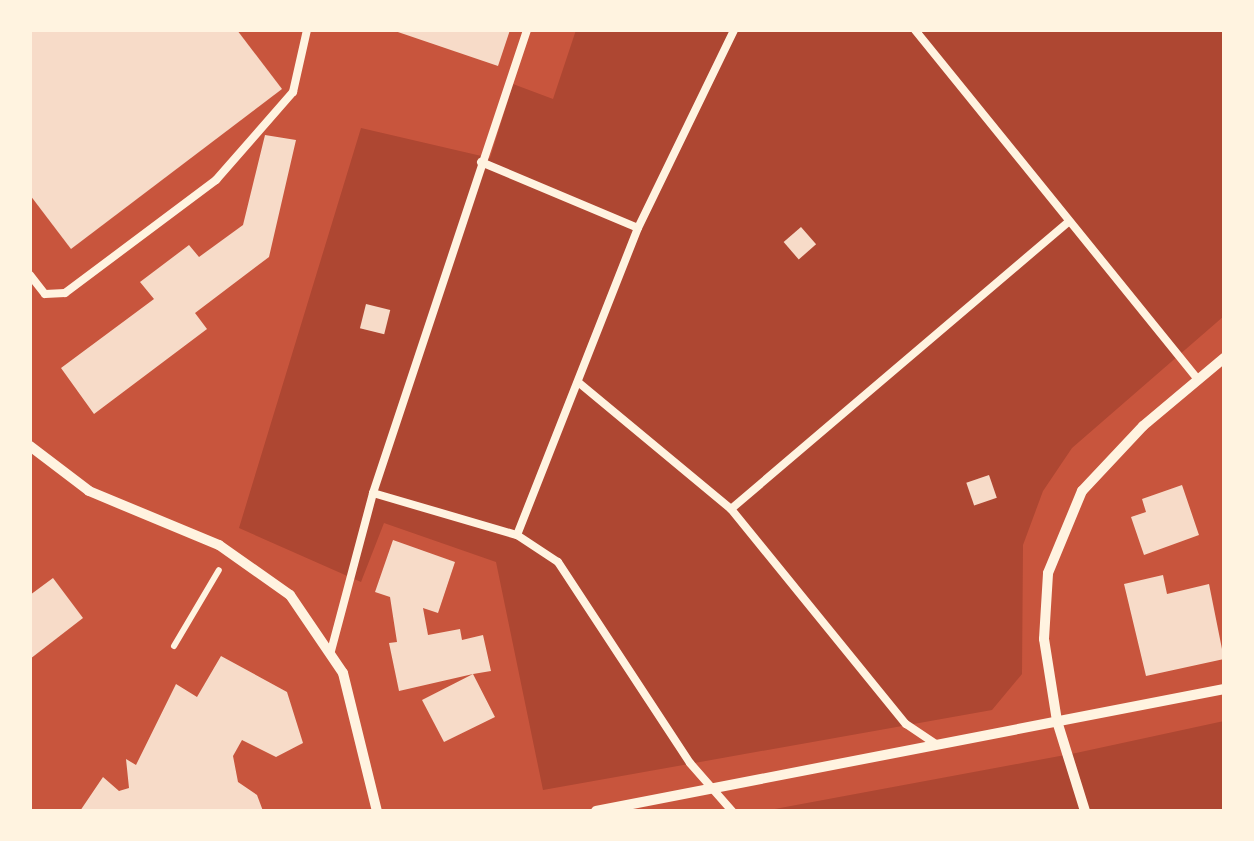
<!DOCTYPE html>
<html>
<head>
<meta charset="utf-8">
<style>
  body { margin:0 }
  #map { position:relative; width:1254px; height:841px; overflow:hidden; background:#c8553d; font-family:Lato,sans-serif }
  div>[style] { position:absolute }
  .green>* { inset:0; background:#ae4732 }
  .building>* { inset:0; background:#f7dbc8; transform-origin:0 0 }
  .path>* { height:6px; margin:-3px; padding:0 3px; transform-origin:3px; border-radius:3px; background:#fff3e0 }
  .service>* { height:8px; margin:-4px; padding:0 4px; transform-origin:4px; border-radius:4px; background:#fff3e0 }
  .minor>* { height:10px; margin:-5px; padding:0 5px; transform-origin:5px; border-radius:5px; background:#fff3e0 }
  span { translate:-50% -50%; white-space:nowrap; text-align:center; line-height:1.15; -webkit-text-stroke:10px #fff3e0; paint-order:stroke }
  .frame { position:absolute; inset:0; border:32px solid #fff3e0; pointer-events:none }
</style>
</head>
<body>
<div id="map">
  <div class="green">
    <i style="clip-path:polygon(576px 30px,1224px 30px,1224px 316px,1072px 448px,1043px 491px,1023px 545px,1022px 674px,992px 710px,543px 790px,496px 562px,384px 523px,361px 582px,239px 528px,361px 128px,490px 158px,513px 84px,553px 99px)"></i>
    <i style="clip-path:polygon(1224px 721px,1224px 811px,764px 811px,1076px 753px)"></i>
  </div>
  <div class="building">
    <i style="clip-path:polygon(30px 30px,237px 30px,282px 89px,71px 249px,30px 195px)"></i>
    <i style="clip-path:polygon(392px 30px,510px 30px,498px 66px)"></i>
    <i style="clip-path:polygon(265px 135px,296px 140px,269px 257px,195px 313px,207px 329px,94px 414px,61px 368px,154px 299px,140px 282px,189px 245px,199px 257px,243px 225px)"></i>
    <i style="left:801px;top:227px;width:23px;height:23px;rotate:49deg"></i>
    <i style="left:366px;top:304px;width:25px;height:25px;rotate:14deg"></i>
    <i style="left:989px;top:475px;width:24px;height:24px;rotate:71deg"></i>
    <i style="clip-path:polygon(1182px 485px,1199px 535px,1144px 555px,1131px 517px,1146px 512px,1142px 499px)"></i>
    <i style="clip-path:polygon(393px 540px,455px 562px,438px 613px,423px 608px,428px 635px,460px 629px,462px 640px,483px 635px,491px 671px,473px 674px,495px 717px,444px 742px,422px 700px,473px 674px,399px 691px,389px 643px,397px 642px,390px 597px,375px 592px)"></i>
    <i style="clip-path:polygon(1163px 575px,1167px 594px,1209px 584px,1224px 659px,1146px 676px,1124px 584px)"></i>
    <i style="clip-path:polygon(53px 578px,83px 618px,30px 659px,30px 595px)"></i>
    <i style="clip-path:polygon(221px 656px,287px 692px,303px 743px,276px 757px,242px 740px,233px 756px,238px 782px,257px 795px,263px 811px,80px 811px,103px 777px,119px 791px,129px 788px,126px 759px,136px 765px,176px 684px,197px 697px)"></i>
  </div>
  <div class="path">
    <i style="left:174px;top:646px;width:88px;rotate:-59.4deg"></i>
  </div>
  <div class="service">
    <i style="left:915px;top:30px;width:449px;rotate:51deg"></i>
    <i style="left:481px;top:162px;width:170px;rotate:22.8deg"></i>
    <i style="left:30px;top:275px;width:24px;rotate:52deg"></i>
    <i style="left:45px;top:294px;width:20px;rotate:-3deg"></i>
    <i style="left:65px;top:293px;width:189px;rotate:-36.8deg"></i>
    <i style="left:216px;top:180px;width:117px;rotate:-48.8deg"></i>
    <i style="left:293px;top:92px;width:64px;rotate:-77.3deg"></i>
    <i style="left:578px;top:382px;width:199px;rotate:39.7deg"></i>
    <i style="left:731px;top:509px;width:277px;rotate:50.9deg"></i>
    <i style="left:906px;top:724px;width:37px;rotate:34deg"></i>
    <i style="left:373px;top:493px;width:150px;rotate:16.3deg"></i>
    <i style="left:517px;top:535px;width:49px;rotate:33.4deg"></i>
    <i style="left:558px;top:562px;width:240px;rotate:56.7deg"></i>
    <i style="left:690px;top:763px;width:64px;rotate:48.8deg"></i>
    <i style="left:731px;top:509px;width:441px;rotate:-40.4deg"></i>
    <i style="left:517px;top:535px;width:330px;rotate:-68.5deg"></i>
    <i style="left:638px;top:228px;width:220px;rotate:-64.1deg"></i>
    <i style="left:331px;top:651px;width:163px;rotate:-75.1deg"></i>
    <i style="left:373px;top:493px;width:488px;rotate:-71.6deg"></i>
  </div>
  <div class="minor">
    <i style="left:30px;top:446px;width:74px;rotate:37.3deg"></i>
    <i style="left:89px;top:491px;width:141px;rotate:22.6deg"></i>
    <i style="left:219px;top:545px;width:87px;rotate:35.2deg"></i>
    <i style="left:290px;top:595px;width:94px;rotate:55.8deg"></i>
    <i style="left:343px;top:673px;width:142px;rotate:76.2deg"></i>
    <i style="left:596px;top:811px;width:640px;rotate:-10.99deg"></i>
    <i style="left:1085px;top:811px;width:94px;rotate:-107.3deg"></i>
    <i style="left:1057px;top:721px;width:83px;rotate:-99deg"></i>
    <i style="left:1044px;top:639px;width:66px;rotate:-86.5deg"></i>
    <i style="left:1048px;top:573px;width:89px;rotate:-67.5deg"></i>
    <i style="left:1082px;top:491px;width:89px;rotate:-46.8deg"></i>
    <i style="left:1143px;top:426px;width:106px;rotate:-40deg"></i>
  </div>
  <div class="frame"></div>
</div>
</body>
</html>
